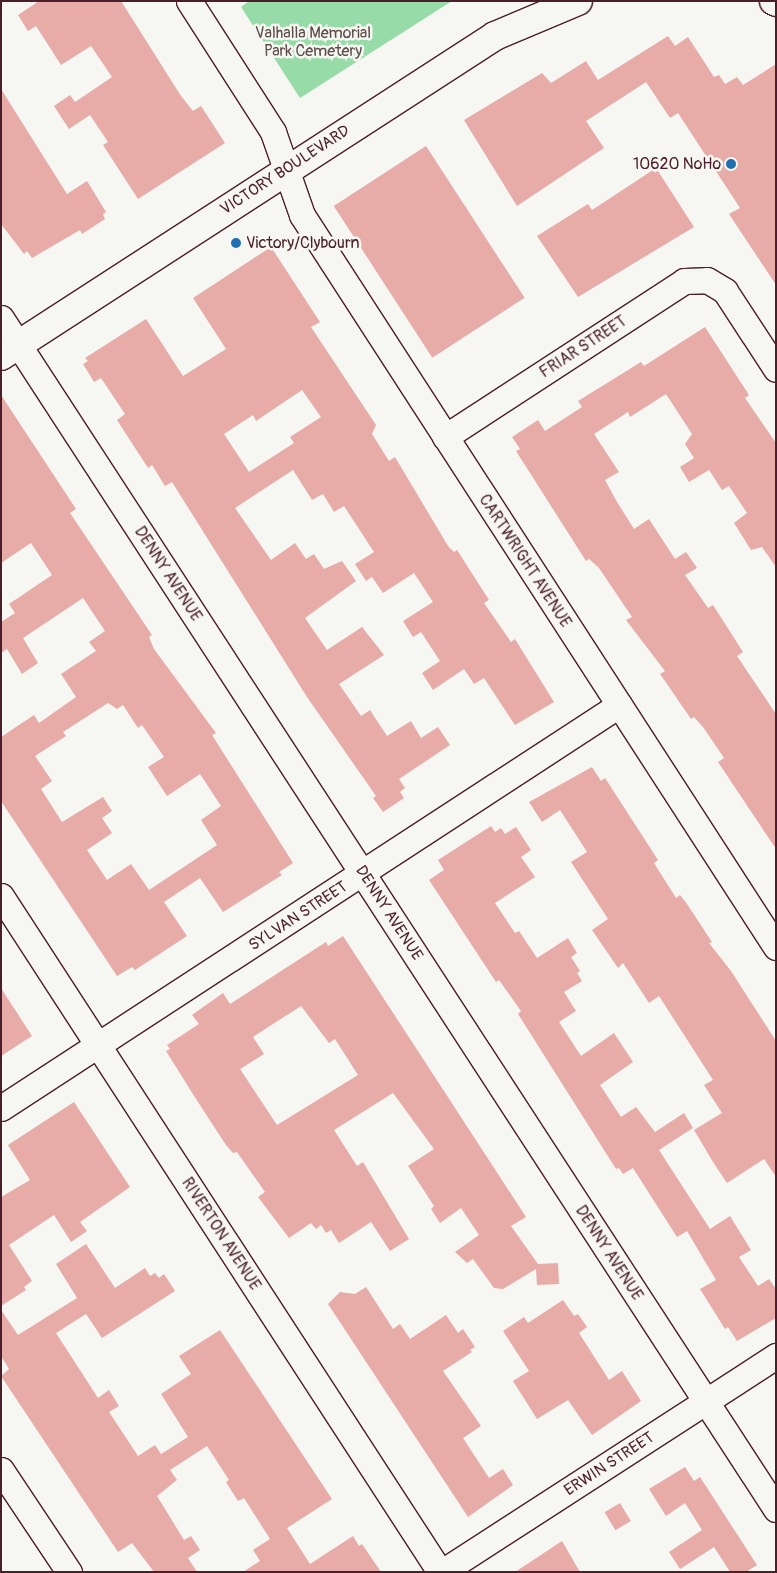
<!DOCTYPE html>
<html>
<head>
<meta charset="utf-8">
<style>
  body { margin:0 }
  #map { position:relative; width:777px; height:1573px; overflow:hidden; background:#f6f6f2; font-family:Pangolin,sans-serif }
  div>[style] { position:absolute }
  .green>* { inset:0; background:#97dca8 }
  .building>* { inset:0; background:#e7aca8; transform-origin:0 0 }
  .roads { filter:drop-shadow(1px 0 #4a1f2b) drop-shadow(-1px 0 #4a1f2b) drop-shadow(0 1px #4a1f2b) drop-shadow(0 -1px #4a1f2b) }
  .minor>* { height:25px; margin:-12.5px; padding:0 12.5px; transform-origin:12.5px; border-radius:12.5px; background:#f6f6f2 }
  .major>* { height:28px; margin:-14px; padding:0 14px; transform-origin:14px; border-radius:14px; background:#f6f6f2 }
  .dots>* { width:14px; height:14px; translate:-50% -50%; box-sizing:border-box; border:2px solid #f6f6f2; border-radius:50% }
  span { translate:-50% -50%; white-space:nowrap; text-align:center; line-height:1.15; -webkit-text-stroke:5px #f6f6f2; paint-order:stroke }
  .park-label { font-size:16px; color:#5d4e4a }
  .poi-label { font-size:16px; color:#4a1f2b }
  .right { translate:-100% -50%; text-align:right }
  .left { translate:0 -50%; text-align:left }
  .street-label { font-size:16px; color:#4a1f2b }
  .frame { position:absolute; inset:0; border:2px solid #4a1f2b; pointer-events:none }
</style>
</head>
<body>
<div id="map">
  <div class="green">
    <i style="clip-path:polygon(249px 1px,452px 1px,300px 98px,241px 7px)"></i>
  </div>
  <div class="building">
    <i style="clip-path:polygon(39px 1px,121px 1px,181px 96px,193px 111px,201px 106px,225px 143px,138px 199px,103px 145px,108px 142px,90px 115px,69px 129px,54px 106px,70px 95px,75px 102px,112px 77px,91px 46px,61px 65px,36px 26px,28px 31px,18px 15px)"></i>
    <i style="clip-path:polygon(668px 36px,675px 46px,688px 37px,714px 77px,719px 75px,725px 84px,737px 77px,743px 85px,776px 64px,776px 285px,729px 214px,740px 208px,678px 113px,670px 118px,646px 82px,586px 121px,604px 148px,517px 206px,464px 120px,542px 73px,551px 83px,586px 61px,598px 80px)"></i>
    <i style="clip-path:polygon(1px 89px,67px 194px,87px 181px,106px 212px,103px 214px,105px 219px,82px 234px,80px 230px,32px 258px,27px 251px,24px 254px,1px 224px)"></i>
    <i style="left:426px;top:146px;width:181px;height:110px;rotate:57deg"></i>
    <i style="clip-path:polygon(656px 168px,694px 227px,578px 297px,537px 236px,588px 204px,592px 210px)"></i>
    <i style="clip-path:polygon(evenodd,271px 247px,320px 322px,311px 327px,376px 425px,372px 434px,389px 461px,395px 457px,448px 546px,454px 552px,457px 550px,489px 600px,484px 603px,511px 642px,515px 639px,554px 702px,515px 725px,484px 678px,474px 684px,464px 669px,433px 690px,422px 673px,440px 661px,421px 632px,413px 637px,403px 621px,433px 602px,414px 573px,383px 593px,372px 577px,366px 581px,355px 564px,374px 552px,344px 506px,334px 512px,323px 494px,312px 500px,293px 470px,235px 508px,271px 560px,295px 543px,306px 559px,314px 554px,324px 569px,342px 561px,356px 581px,305px 618px,327px 650px,362px 627px,384px 655px,339px 684px,361px 716px,370px 710px,387px 736px,411px 721px,421px 738px,438px 727px,450px 745px,399px 779px,405px 788px,400px 792px,404px 798px,383px 812px,373px 798px,376px 796px,307px 697px,172px 482px,165px 486px,152px 465px,148px 468px,117px 420px,125px 414px,101px 378px,94px 382px,83px 364px,88px 361px,85px 358px,146px 319px,183px 376px,226px 349px,193px 298px,271px 247px,302px 390px,321px 417px,290px 437px,294px 443px,249px 472px,224px 434px,253px 415px,256px 421px,302px 390px)"></i>
    <i style="clip-path:polygon(705px 327px,749px 395px,745px 398px,776px 443px,776px 567px,762px 547px,751px 550px,734px 523px,747px 513px,729px 486px,722px 490px,709px 470px,689px 482px,680px 467px,694px 458px,685px 444px,692px 434px,666px 394px,630px 417px,628px 412px,594px 434px,619px 472px,605px 480px,617px 502px,634px 529px,649px 519px,675px 559px,686px 552px,697px 568px,685px 575px,708px 608px,713px 605px,743px 652px,737px 656px,776px 714px,776px 849px,718px 762px,724px 758px,703px 727px,694px 717px,691px 719px,667px 684px,660px 674px,665px 671px,626px 620px,632px 617px,599px 568px,589px 559px,586px 561px,516px 451px,520px 449px,512px 437px,538px 420px,545px 431px,582px 407px,578px 401px,641px 362px,644px 366px)"></i>
    <i style="clip-path:polygon(evenodd,1px 395px,76px 509px,70px 513px,152px 635px,149px 637px,154px 649px,216px 733px,212px 735px,293px 863px,279px 872px,282px 875px,223px 912px,200px 878px,164px 902px,187px 936px,135px 970px,132px 967px,117px 976px,1px 801px,1px 737px,34px 715px,39px 723px,76px 697px,61px 674px,96px 651px,89px 642px,105px 631px,83px 598px,23px 638px,38px 663px,22px 674px,7px 649px,1px 653px,1px 622px,15px 613px,9px 604px,52px 575px,31px 543px,1px 563px,1px 395px,108px 703px,117px 709px,123px 705px,138px 728px,142px 725px,164px 757px,148px 767px,167px 796px,200px 774px,221px 806px,201px 820px,217px 845px,149px 890px,131px 864px,107px 880px,87px 850px,112px 833px,102px 818px,112px 811px,103px 797px,62px 822px,41px 789px,52px 781px,35px 756px,66px 736px,63px 732px,108px 703px)"></i>
    <i style="clip-path:polygon(592px 767px,601px 781px,605px 778px,658px 860px,654px 863px,676px 898px,680px 895px,687px 904px,712px 942px,709px 943px,731px 971px,776px 1041px,776px 1177px,764px 1159px,727px 1183px,713px 1162px,694px 1130px,722px 1113px,704px 1085px,713px 1080px,659px 996px,649px 1003px,623px 963px,618px 968px,592px 930px,608px 919px,571px 862px,587px 852px,560px 810px,542px 822px,529px 802px)"></i>
    <i style="clip-path:polygon(491px 826px,495px 832px,501px 828px,505px 834px,516px 827px,531px 850px,521px 857px,535px 877px,495px 903px,515px 933px,519px 931px,537px 958px,568px 938px,577px 953px,571px 957px,580px 971px,577px 973px,582px 981px,564px 992px,576px 1011px,559px 1022px,581px 1056px,614px 1033px,633px 1062px,600px 1085px,621px 1117px,636px 1107px,655px 1132px,684px 1113px,693px 1128px,659px 1150px,710px 1229px,730px 1216px,751px 1250px,739px 1257px,758px 1286px,769px 1279px,776px 1289px,776px 1318px,737px 1341px,728px 1327px,725px 1329px,700px 1289px,716px 1280px,687px 1231px,677px 1237px,633px 1168px,623px 1174px,619px 1168px,616px 1169px,518px 1014px,521px 1011px,499px 980px,496px 982px,429px 880px,444px 870px,438px 860px)"></i>
    <i style="clip-path:polygon(evenodd,343px 936px,526px 1217px,511px 1226px,538px 1264px,558px 1263px,559px 1284px,537px 1285px,536px 1269px,503px 1289px,494px 1288px,473px 1259px,467px 1263px,455px 1252px,479px 1235px,461px 1208px,440px 1223px,431px 1209px,434px 1206px,408px 1166px,434px 1149px,393px 1093px,334px 1130px,357px 1166px,363px 1162px,409px 1239px,390px 1251px,371px 1222px,339px 1243px,331px 1230px,326px 1233px,321px 1225px,316px 1229px,311px 1223px,289px 1238px,258px 1197px,265px 1192px,237px 1152px,233px 1153px,226px 1145px,196px 1099px,166px 1051px,170px 1049px,167px 1045px,199px 1024px,192px 1015px,223px 993px,230px 1004px,326px 942px,328px 946px,343px 936px,301px 1006px,329px 1043px,335px 1039px,358px 1075px,277px 1125px,240px 1069px,264px 1054px,253px 1037px,301px 1006px)"></i>
    <i style="clip-path:polygon(1px 988px,32px 1036px,1px 1056px)"></i>
    <i style="clip-path:polygon(74px 1102px,130px 1187px,80px 1222px,87px 1231px,71px 1242px,54px 1215px,9px 1245px,32px 1281px,24px 1287px,26px 1290px,1px 1306px,1px 1197px,30px 1180px,8px 1145px)"></i>
    <i style="clip-path:polygon(86px 1244px,115px 1288px,145px 1268px,150px 1276px,155px 1273px,159px 1278px,164px 1274px,175px 1291px,102px 1338px,86px 1314px,56px 1333px,98px 1398px,109px 1390px,119px 1406px,109px 1412px,138px 1456px,155px 1445px,161px 1454px,188px 1437px,161px 1394px,191px 1374px,179px 1356px,220px 1330px,332px 1499px,287px 1528px,310px 1564px,353px 1536px,359px 1546px,362px 1544px,381px 1572px,243px 1572px,260px 1561px,253px 1550px,270px 1539px,244px 1498px,238px 1501px,226px 1482px,229px 1480px,207px 1446px,170px 1470px,177px 1480px,157px 1496px,184px 1540px,191px 1536px,200px 1550px,188px 1558px,197px 1572px,154px 1572px,132px 1543px,118px 1552px,1px 1376px,9px 1369px,1px 1356px,1px 1310px,18px 1335px,77px 1298px,56px 1264px)"></i>
    <i style="clip-path:polygon(366px 1287px,393px 1329px,400px 1324px,410px 1339px,446px 1315px,458px 1333px,463px 1329px,475px 1347px,470px 1350px,472px 1352px,443px 1371px,481px 1426px,463px 1438px,489px 1478px,503px 1469px,513px 1485px,468px 1517px,328px 1304px,340px 1292px,355px 1294px)"></i>
    <i style="clip-path:polygon(563px 1300px,574px 1316px,578px 1314px,587px 1327px,579px 1333px,609px 1380px,622px 1371px,641px 1401px,592px 1435px,568px 1400px,537px 1419px,513px 1381px,529px 1371px,503px 1331px,524px 1317px,528px 1323px)"></i>
    <i style="clip-path:polygon(685px 1467px,694px 1481px,700px 1477px,757px 1565px,746px 1572px,730px 1572px,714px 1547px,680px 1569px,669px 1552px,702px 1530px,685px 1503px,666px 1516px,649px 1489px)"></i>
    <i style="left:620px;top:1503px;width:21px;height:18px;rotate:59deg"></i>
    <i style="clip-path:polygon(562px 1541px,580px 1572px,515px 1572px)"></i>
  </div>
  <div class="roads">
    <div class="minor">
      <i style="left:189px;top:1px;width:156px;rotate:57.3deg"></i>
      <i style="left:273px;top:132px;width:88px;rotate:70.7deg"></i>
      <i style="left:302px;top:215px;width:872px;rotate:57.08deg"></i>
      <i style="left:1px;top:318px;width:1421px;rotate:56.95deg"></i>
      <i style="left:445px;top:437px;width:285px;rotate:-33.1deg"></i>
      <i style="left:684px;top:281px;width:23px;rotate:-2deg"></i>
      <i style="left:707px;top:280px;width:21px;rotate:31deg"></i>
      <i style="left:725px;top:291px;width:93px;rotate:56.8deg"></i>
      <i style="left:1px;top:896px;width:806px;rotate:57deg"></i>
      <i style="left:1px;top:1108px;width:738px;rotate:-33.11deg"></i>
      <i style="left:1px;top:1470px;width:123px;rotate:56.3deg"></i>
      <i style="left:442px;top:1572px;width:398px;rotate:-32.9deg"></i>
    </div>
    <div class="major">
      <i style="left:774px;top:1px;width:2px;rotate:27deg"></i>
      <i style="left:1px;top:356px;width:589px;rotate:-32.93deg"></i>
      <i style="left:495px;top:36px;width:90px;rotate:-22.9deg"></i>
    </div>
  </div>
  <div class="dots">
    <i style="left:731px;top:164px;background:#1f6fb2"></i>
    <i style="left:236px;top:243px;background:#1f6fb2"></i>
  </div>
  <div class="park-label">
    <span style="left:313px;top:42px">Valhalla Memorial<br>Park Cemetery</span>
  </div>
  <div class="poi-label">
    <span class="right" style="left:721px;top:164px">10620 NoHo</span>
    <span class="left" style="left:246px;top:243px">Victory/Clybourn</span>
  </div>
  <div class="street-label">
    <span style="left:285px;top:170px;rotate:-33deg">VICTORY BOULEVARD</span>
    <span style="left:583px;top:347px;rotate:-33deg">FRIAR STREET</span>
    <span style="left:525px;top:561px;rotate:57deg">CARTWRIGHT AVENUE</span>
    <span style="left:168px;top:574px;rotate:57deg">DENNY AVENUE</span>
    <span style="left:389px;top:913px;rotate:57deg">DENNY AVENUE</span>
    <span style="left:298px;top:916px;rotate:-33deg">SYLVAN STREET</span>
    <span style="left:221px;top:1234px;rotate:57deg">RIVERTON AVENUE</span>
    <span style="left:609px;top:1253px;rotate:57deg">DENNY AVENUE</span>
    <span style="left:609px;top:1464px;rotate:-33deg">ERWIN STREET</span>
  </div>
  <div class="frame"></div>
</div>
</body>
</html>
